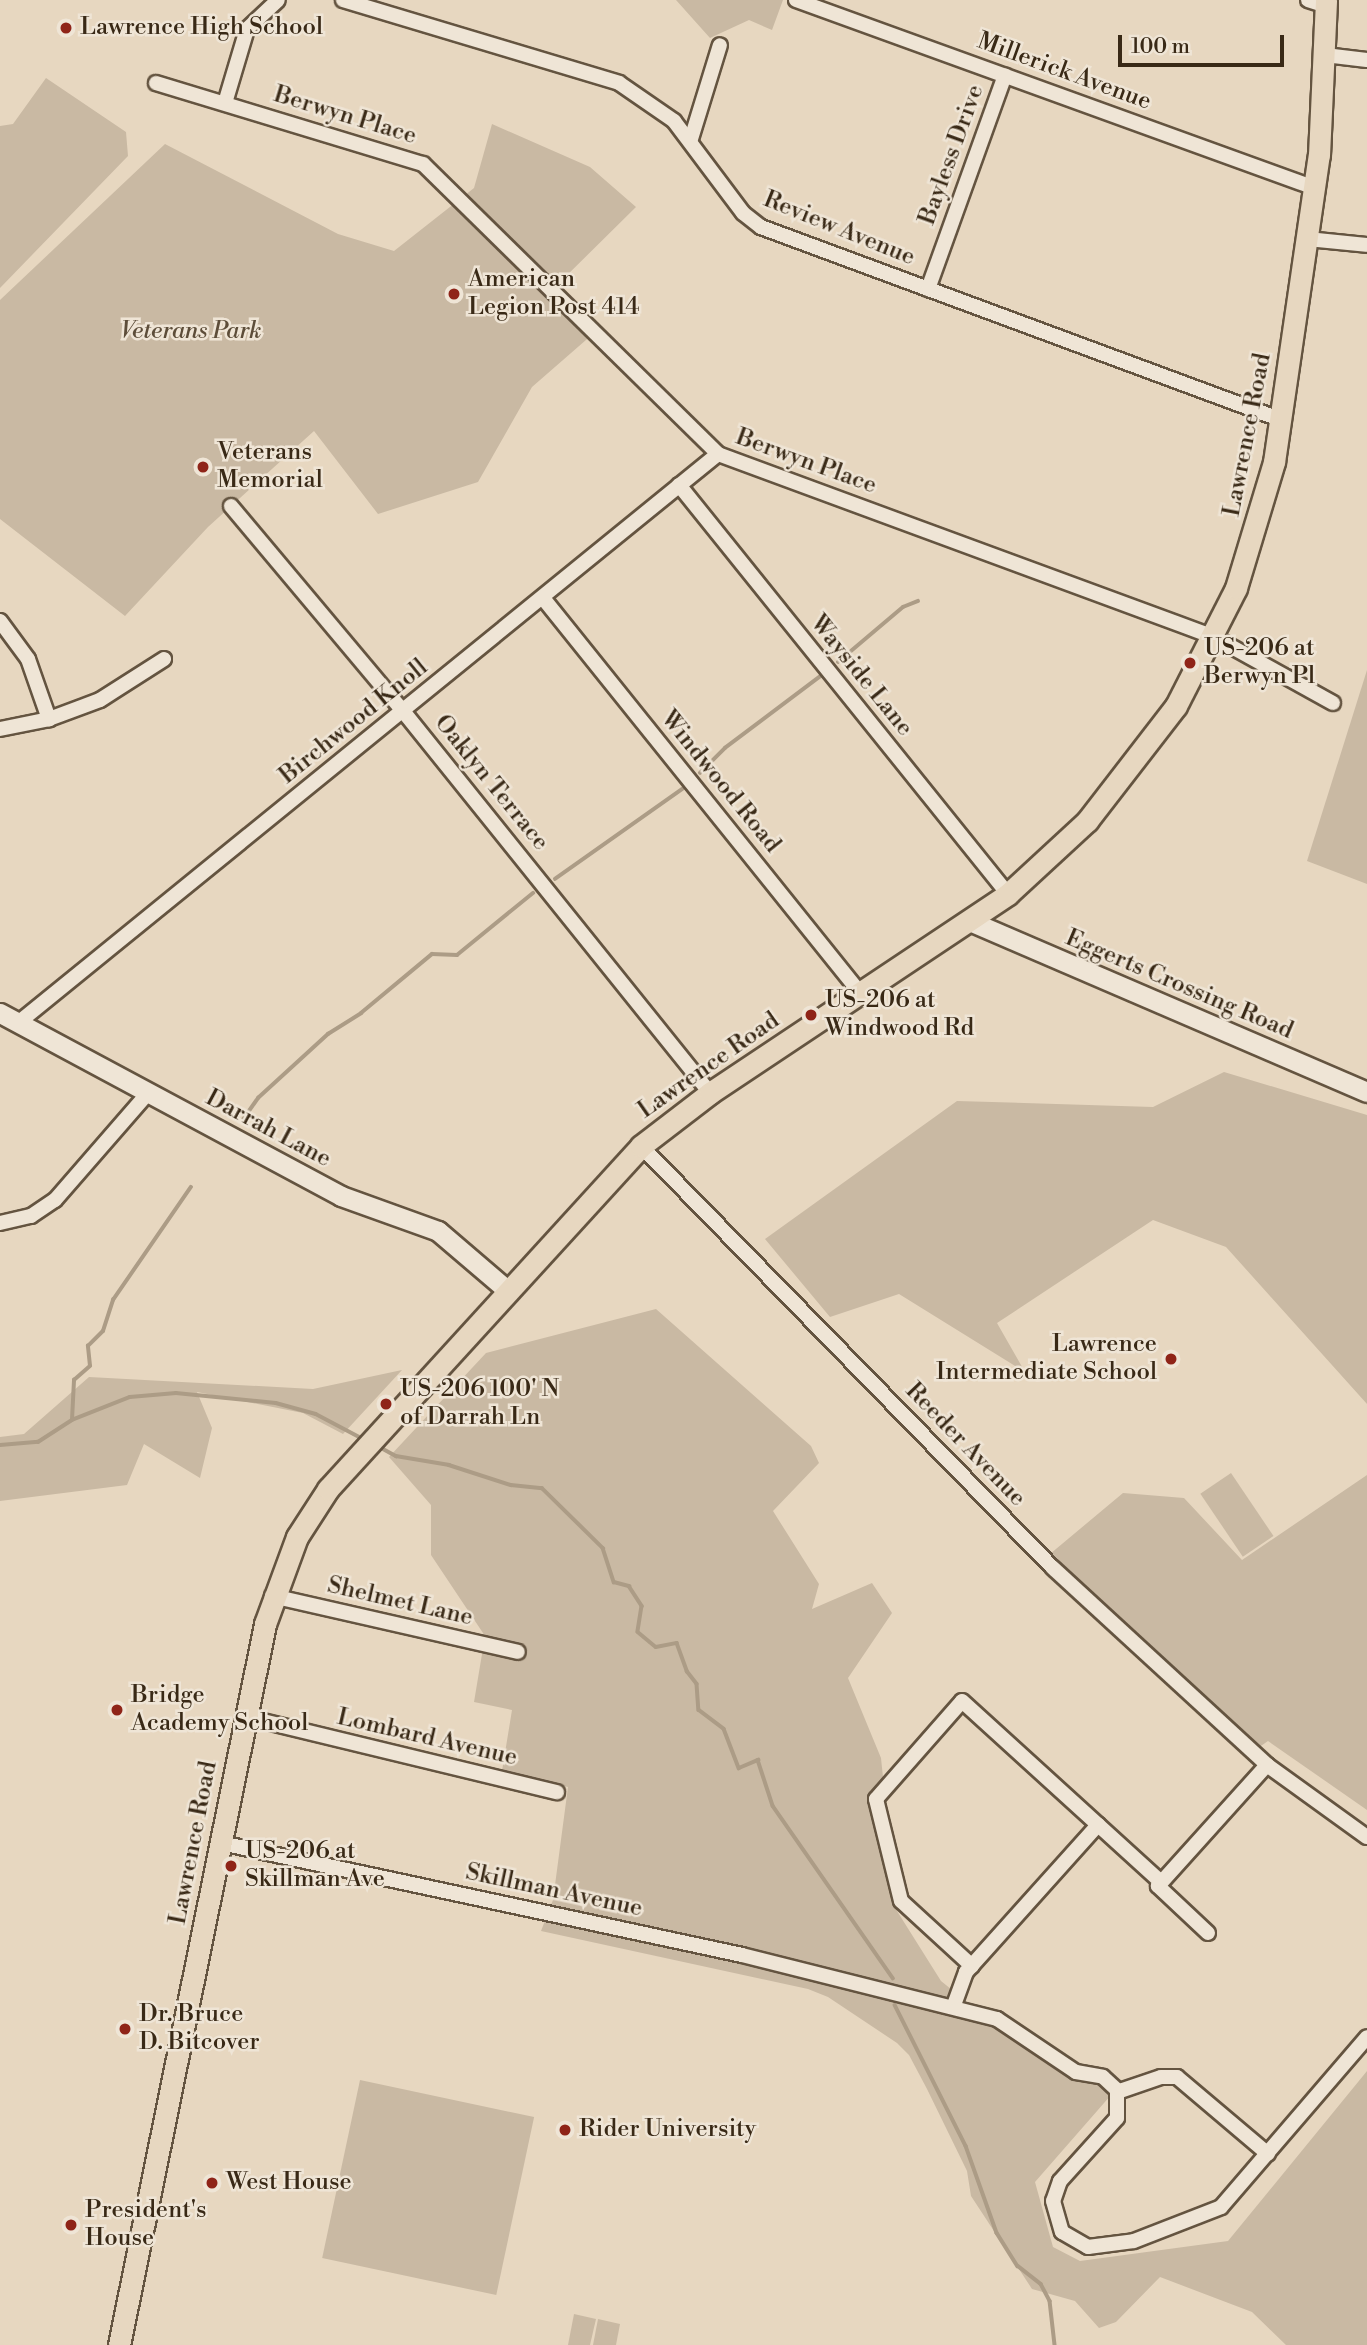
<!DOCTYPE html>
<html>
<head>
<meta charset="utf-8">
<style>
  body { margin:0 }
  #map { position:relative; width:1367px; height:2345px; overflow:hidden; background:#e7d7c0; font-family:"Libre Bodoni",serif }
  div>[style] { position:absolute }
  .green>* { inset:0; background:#c9b9a3; transform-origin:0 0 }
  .stream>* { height:3.5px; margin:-1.75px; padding:0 1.75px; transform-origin:1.75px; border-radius:1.75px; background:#ac9c86 }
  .roads { filter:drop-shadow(2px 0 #645440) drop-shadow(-2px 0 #645440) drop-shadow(0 2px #645440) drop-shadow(0 -2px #645440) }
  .street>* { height:14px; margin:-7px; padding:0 7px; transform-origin:7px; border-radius:7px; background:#efe5d6 }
  .secondary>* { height:19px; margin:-9.5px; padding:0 9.5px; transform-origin:9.5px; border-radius:9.5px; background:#efe5d6 }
  .primary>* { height:21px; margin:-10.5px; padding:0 10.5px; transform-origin:10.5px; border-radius:10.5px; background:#e7d7c0 }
  .dots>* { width:19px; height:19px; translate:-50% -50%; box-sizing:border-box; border:4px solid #efe5d6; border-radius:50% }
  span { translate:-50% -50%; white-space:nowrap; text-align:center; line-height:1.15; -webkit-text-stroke:5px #efe5d6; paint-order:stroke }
  .poi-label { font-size:24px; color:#392916 }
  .left { translate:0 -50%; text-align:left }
  .right { translate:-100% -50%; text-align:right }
  .street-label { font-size:24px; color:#392916 }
  .park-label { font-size:24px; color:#5d4d39; font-style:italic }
  .scale { position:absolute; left:1118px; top:35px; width:166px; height:32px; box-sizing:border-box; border:4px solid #392916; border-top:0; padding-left:9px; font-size:21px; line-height:24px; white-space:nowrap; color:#392916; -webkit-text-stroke:5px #efe5d6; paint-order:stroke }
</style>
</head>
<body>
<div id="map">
  <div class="green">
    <i style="clip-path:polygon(676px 0,783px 0,772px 30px,749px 20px,710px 38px)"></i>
    <i style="clip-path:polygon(46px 78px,126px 132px,128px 156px,0 288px,0 126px,13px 124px)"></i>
    <i style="clip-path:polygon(492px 124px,590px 167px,636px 207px,551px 291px,594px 333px,532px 387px,478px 482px,378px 514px,314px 431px,208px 527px,125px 616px,0 519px,0 300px,165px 144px,338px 234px,394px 251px,474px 188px)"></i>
    <i style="clip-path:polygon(1367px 670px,1367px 884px,1307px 861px)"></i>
    <i style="clip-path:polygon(1224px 1072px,1367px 1115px,1367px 1404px,1226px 1247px,1153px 1220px,997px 1323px,1025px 1372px,899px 1294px,830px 1317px,765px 1239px,957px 1101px,1153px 1107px)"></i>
    <i style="clip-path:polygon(656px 1309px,811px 1446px,819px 1463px,773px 1511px,819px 1584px,812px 1609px,872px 1583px,892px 1613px,848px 1678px,881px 1758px,897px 1911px,941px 1981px,977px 2010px,1118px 2087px,1035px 2182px,1053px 2247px,1080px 2261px,1228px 2241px,1367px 2071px,1367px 2345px,1286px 2345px,1252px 2312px,1160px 2277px,1116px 2322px,1099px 2328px,1075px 2301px,1032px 2289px,971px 2196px,967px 2171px,927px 2089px,909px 2055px,897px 2043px,828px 1997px,808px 1989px,541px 1931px,553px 1900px,568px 1787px,502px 1771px,512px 1710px,474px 1702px,485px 1636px,431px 1555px,431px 1505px,389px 1457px,486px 1353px)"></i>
    <i style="clip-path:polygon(402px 1370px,343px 1434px,303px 1413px,197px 1392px,212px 1428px,200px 1478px,144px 1444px,127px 1485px,0 1501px,0 1437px,24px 1434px,89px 1377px,313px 1389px)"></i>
    <i style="left:1231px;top:1473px;width:76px;height:37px;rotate:56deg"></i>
    <i style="clip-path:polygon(1367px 1475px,1367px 1810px,1268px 1741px,1255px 1750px,1050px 1554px,1123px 1493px,1184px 1498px,1242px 1560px)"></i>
    <i style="left:360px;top:2080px;width:178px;height:182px;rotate:12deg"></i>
    <i style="clip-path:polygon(574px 2314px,596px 2319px,590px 2345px,568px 2345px)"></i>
    <i style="clip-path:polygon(598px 2319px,620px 2324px,616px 2345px,593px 2345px)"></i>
  </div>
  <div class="stream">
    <i style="left:838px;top:662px;width:85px;rotate:-40.2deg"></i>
    <i style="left:903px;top:607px;width:16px;rotate:-22deg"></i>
    <i style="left:700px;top:773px;width:35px;rotate:-45deg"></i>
    <i style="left:725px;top:748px;width:121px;rotate:-37deg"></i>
    <i style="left:555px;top:879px;width:156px;rotate:-35.3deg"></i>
    <i style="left:242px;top:1121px;width:28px;rotate:-55deg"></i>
    <i style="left:258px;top:1098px;width:95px;rotate:-42.4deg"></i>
    <i style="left:328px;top:1034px;width:39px;rotate:-32deg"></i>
    <i style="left:361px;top:1013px;width:92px;rotate:-39.7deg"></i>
    <i style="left:432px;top:954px;width:25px;rotate:2deg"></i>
    <i style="left:457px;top:955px;width:98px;rotate:-39.2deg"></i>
    <i style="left:72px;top:1420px;width:40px;rotate:-87.1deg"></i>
    <i style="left:74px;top:1380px;width:21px;rotate:-41deg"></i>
    <i style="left:90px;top:1366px;width:20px;rotate:-96deg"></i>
    <i style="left:88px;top:1346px;width:21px;rotate:-45deg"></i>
    <i style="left:103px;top:1331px;width:33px;rotate:-72deg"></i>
    <i style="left:113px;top:1300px;width:137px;rotate:-55.4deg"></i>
    <i style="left:0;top:1445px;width:38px;rotate:-5deg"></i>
    <i style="left:38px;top:1442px;width:40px;rotate:-32.9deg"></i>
    <i style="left:72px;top:1420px;width:62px;rotate:-21.6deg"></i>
    <i style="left:130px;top:1397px;width:46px;rotate:-5deg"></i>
    <i style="left:176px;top:1393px;width:100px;rotate:5.7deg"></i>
    <i style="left:276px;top:1403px;width:41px;rotate:15.4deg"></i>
    <i style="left:316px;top:1414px;width:53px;rotate:28deg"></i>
    <i style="left:376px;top:1445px;width:23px;rotate:29deg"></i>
    <i style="left:396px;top:1456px;width:54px;rotate:9.6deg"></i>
    <i style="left:449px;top:1465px;width:65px;rotate:17.9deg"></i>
    <i style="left:511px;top:1485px;width:31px;rotate:6deg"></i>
    <i style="left:542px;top:1488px;width:86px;rotate:44.5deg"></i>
    <i style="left:603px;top:1548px;width:36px;rotate:72deg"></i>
    <i style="left:614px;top:1582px;width:16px;rotate:15deg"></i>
    <i style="left:629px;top:1586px;width:24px;rotate:57deg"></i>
    <i style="left:642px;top:1606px;width:26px;rotate:99deg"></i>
    <i style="left:638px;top:1632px;width:23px;rotate:40deg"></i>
    <i style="left:656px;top:1647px;width:21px;rotate:-11deg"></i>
    <i style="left:677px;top:1643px;width:30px;rotate:70deg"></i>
    <i style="left:687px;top:1671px;width:16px;rotate:52deg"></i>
    <i style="left:697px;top:1684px;width:26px;rotate:86deg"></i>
    <i style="left:699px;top:1710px;width:31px;rotate:37deg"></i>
    <i style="left:724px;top:1729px;width:42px;rotate:69deg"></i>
    <i style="left:739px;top:1768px;width:21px;rotate:-23deg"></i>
    <i style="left:758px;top:1760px;width:48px;rotate:71.9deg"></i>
    <i style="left:773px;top:1806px;width:210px;rotate:55.1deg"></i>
    <i style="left:895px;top:2005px;width:158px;rotate:63.3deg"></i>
    <i style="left:966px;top:2146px;width:92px;rotate:70.4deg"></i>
    <i style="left:997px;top:2233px;width:39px;rotate:58deg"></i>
    <i style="left:1018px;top:2266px;width:29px;rotate:38deg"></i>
    <i style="left:1041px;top:2284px;width:19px;rotate:62deg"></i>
    <i style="left:1050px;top:2301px;width:44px;rotate:83.5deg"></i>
  </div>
  <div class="roads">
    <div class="street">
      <i style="left:343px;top:0;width:288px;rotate:16.7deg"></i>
      <i style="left:619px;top:83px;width:67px;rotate:34.6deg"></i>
      <i style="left:674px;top:121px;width:115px;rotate:53.1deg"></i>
      <i style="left:743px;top:213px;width:23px;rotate:38deg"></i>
      <i style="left:761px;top:227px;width:556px;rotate:20.33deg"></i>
      <i style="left:796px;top:0;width:552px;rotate:19.91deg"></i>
      <i style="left:1308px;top:0;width:19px;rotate:18deg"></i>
      <i style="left:1325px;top:55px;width:42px;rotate:6.8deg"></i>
      <i style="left:156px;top:83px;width:279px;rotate:16.9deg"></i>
      <i style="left:423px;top:164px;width:414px;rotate:44.5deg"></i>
      <i style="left:718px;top:454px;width:529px;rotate:20.25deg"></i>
      <i style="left:1214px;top:637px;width:136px;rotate:29deg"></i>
      <i style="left:225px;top:103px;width:77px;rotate:-73.4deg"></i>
      <i style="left:247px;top:29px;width:42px;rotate:-43.1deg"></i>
      <i style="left:691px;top:139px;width:98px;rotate:-72.9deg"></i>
      <i style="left:1307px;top:239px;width:60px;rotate:5.7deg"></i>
      <i style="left:928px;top:289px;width:227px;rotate:-70.2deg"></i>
      <i style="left:679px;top:485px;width:525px;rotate:51.19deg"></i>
      <i style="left:231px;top:506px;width:268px;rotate:50deg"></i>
      <i style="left:403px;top:711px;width:490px;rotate:51.2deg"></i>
      <i style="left:543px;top:598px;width:508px;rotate:51.23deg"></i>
      <i style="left:0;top:621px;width:47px;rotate:53.6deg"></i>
      <i style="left:28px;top:659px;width:64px;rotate:70.7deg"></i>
      <i style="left:0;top:729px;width:50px;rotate:-11.5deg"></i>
      <i style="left:49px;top:719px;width:54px;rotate:-20.4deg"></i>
      <i style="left:100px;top:700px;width:76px;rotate:-32.6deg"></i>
      <i style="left:18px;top:1023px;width:902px;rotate:-39.11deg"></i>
      <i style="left:641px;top:1146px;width:590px;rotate:45.69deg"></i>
      <i style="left:1053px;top:1568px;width:291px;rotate:42.6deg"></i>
      <i style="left:0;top:1223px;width:32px;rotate:-13deg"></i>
      <i style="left:31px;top:1216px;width:29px;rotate:-34deg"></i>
      <i style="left:55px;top:1200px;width:143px;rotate:-49deg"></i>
      <i style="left:272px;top:1596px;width:252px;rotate:12.8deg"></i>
      <i style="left:246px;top:1717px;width:320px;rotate:13.6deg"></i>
      <i style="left:221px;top:1843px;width:533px;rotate:12.13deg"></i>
      <i style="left:742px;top:1955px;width:263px;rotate:14.1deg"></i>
      <i style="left:997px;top:2019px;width:95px;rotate:33.9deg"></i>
      <i style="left:1076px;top:2072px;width:27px;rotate:10deg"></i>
      <i style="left:1103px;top:2077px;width:19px;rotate:43deg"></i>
      <i style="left:1117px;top:2090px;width:28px;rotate:90deg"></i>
      <i style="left:1117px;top:2118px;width:85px;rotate:132.1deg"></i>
      <i style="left:1060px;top:2181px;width:21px;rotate:109deg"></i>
      <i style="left:1053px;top:2201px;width:32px;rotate:74deg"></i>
      <i style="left:1062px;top:2232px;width:30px;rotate:30deg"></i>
      <i style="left:1088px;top:2247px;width:46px;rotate:-7.4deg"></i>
      <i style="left:1134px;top:2241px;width:93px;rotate:-21.3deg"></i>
      <i style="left:1221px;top:2207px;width:224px;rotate:-49.3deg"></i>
      <i style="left:1208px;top:1933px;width:69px;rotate:-136.8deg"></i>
      <i style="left:1158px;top:1886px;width:163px;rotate:-48deg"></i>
      <i style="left:1267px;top:1765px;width:123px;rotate:35.8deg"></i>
      <i style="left:972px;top:1966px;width:96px;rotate:-137.5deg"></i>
      <i style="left:901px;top:1901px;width:105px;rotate:-103.8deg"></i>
      <i style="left:876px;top:1799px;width:130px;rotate:-48.7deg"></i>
      <i style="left:962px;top:1701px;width:269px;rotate:42.3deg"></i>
      <i style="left:954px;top:2005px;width:35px;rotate:-70deg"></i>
      <i style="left:966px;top:1972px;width:198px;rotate:-48.1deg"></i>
      <i style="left:1117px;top:2092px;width:46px;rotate:-18.8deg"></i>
      <i style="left:1161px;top:2077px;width:16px"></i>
      <i style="left:1177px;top:2077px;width:119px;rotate:40.2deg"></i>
    </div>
    <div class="secondary">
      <i style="left:972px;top:922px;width:430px;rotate:23.3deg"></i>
      <i style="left:0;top:1013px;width:387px;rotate:28.2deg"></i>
      <i style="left:341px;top:1196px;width:103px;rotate:19.8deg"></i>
      <i style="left:438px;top:1231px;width:91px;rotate:40.5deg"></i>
    </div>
    <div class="primary">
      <i style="left:119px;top:2345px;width:736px;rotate:-78.55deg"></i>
      <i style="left:265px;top:1624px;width:93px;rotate:-69.8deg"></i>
      <i style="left:297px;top:1537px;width:57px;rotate:-57.1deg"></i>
      <i style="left:328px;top:1489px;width:464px;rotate:-47.6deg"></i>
      <i style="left:641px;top:1146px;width:87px;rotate:-37.5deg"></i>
      <i style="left:710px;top:1093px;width:358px;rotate:-33.7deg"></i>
      <i style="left:1008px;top:894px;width:108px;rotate:-42.7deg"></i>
      <i style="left:1087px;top:821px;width:145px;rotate:-52.3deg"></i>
      <i style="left:1176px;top:706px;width:132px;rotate:-63deg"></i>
      <i style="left:1236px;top:588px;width:132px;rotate:-73.2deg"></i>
      <i style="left:1274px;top:462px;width:310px;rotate:-81.7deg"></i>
      <i style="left:1319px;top:155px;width:155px;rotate:-87.4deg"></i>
    </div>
  </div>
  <div class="dots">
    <i style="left:66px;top:28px;background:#8f2418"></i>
    <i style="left:454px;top:294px;background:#8f2418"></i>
    <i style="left:203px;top:467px;background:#8f2418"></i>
    <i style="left:1190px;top:663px;background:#8f2418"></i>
    <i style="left:811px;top:1015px;background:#8f2418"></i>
    <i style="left:1171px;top:1359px;background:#8f2418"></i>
    <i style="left:386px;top:1404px;background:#8f2418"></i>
    <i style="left:117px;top:1710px;background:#8f2418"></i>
    <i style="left:231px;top:1866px;background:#8f2418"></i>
    <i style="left:125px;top:2029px;background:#8f2418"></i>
    <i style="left:565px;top:2130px;background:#8f2418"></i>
    <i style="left:212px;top:2183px;background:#8f2418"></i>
    <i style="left:71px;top:2225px;background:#8f2418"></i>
  </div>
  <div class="poi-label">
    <span class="left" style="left:80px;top:28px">Lawrence High School</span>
    <span class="left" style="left:468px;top:294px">American<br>Legion Post 414</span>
    <span class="left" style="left:217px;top:467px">Veterans<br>Memorial</span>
    <span class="left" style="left:1204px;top:663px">US-206 at<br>Berwyn Pl</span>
    <span class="left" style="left:825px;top:1015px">US-206 at<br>Windwood Rd</span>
    <span class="right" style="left:1157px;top:1359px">Lawrence<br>Intermediate School</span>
    <span class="left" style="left:400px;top:1404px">US-206 100' N<br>of Darrah Ln</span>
    <span class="left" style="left:131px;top:1710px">Bridge<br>Academy School</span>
    <span class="left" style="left:245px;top:1866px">US-206 at<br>Skillman Ave</span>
    <span class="left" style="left:139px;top:2029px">Dr. Bruce<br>D. Bitcover</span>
    <span class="left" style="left:579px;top:2130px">Rider University</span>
    <span class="left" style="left:226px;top:2183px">West House</span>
    <span class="left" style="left:85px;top:2225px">President's<br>House</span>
  </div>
  <div class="street-label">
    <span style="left:1064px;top:72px;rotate:20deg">Millerick Avenue</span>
    <span style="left:345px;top:116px;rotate:17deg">Berwyn Place</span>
    <span style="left:952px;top:155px;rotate:-70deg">Bayless Drive</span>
    <span style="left:839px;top:229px;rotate:22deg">Review Avenue</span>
    <span style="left:1248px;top:435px;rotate:-79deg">Lawrence Road</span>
    <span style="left:806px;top:462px;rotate:20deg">Berwyn Place</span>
    <span style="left:861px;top:676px;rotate:51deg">Wayside Lane</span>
    <span style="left:354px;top:722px;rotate:-39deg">Birchwood Knoll</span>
    <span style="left:720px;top:782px;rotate:51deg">Windwood Road</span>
    <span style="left:491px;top:783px;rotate:51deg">Oaklyn Terrace</span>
    <span style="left:1179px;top:985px;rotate:23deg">Eggerts Crossing Road</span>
    <span style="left:709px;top:1066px;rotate:-35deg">Lawrence Road</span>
    <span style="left:268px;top:1129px;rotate:28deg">Darrah Lane</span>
    <span style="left:965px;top:1445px;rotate:46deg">Reeder Avenue</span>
    <span style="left:400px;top:1602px;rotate:13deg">Shelmet Lane</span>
    <span style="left:427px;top:1738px;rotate:13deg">Lombard Avenue</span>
    <span style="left:194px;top:1843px;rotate:-79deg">Lawrence Road</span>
    <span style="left:554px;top:1891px;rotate:12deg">Skillman Avenue</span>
  </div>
  <div class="park-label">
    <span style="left:191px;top:332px">Veterans Park</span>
  </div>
  <div class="scale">100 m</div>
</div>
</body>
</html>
